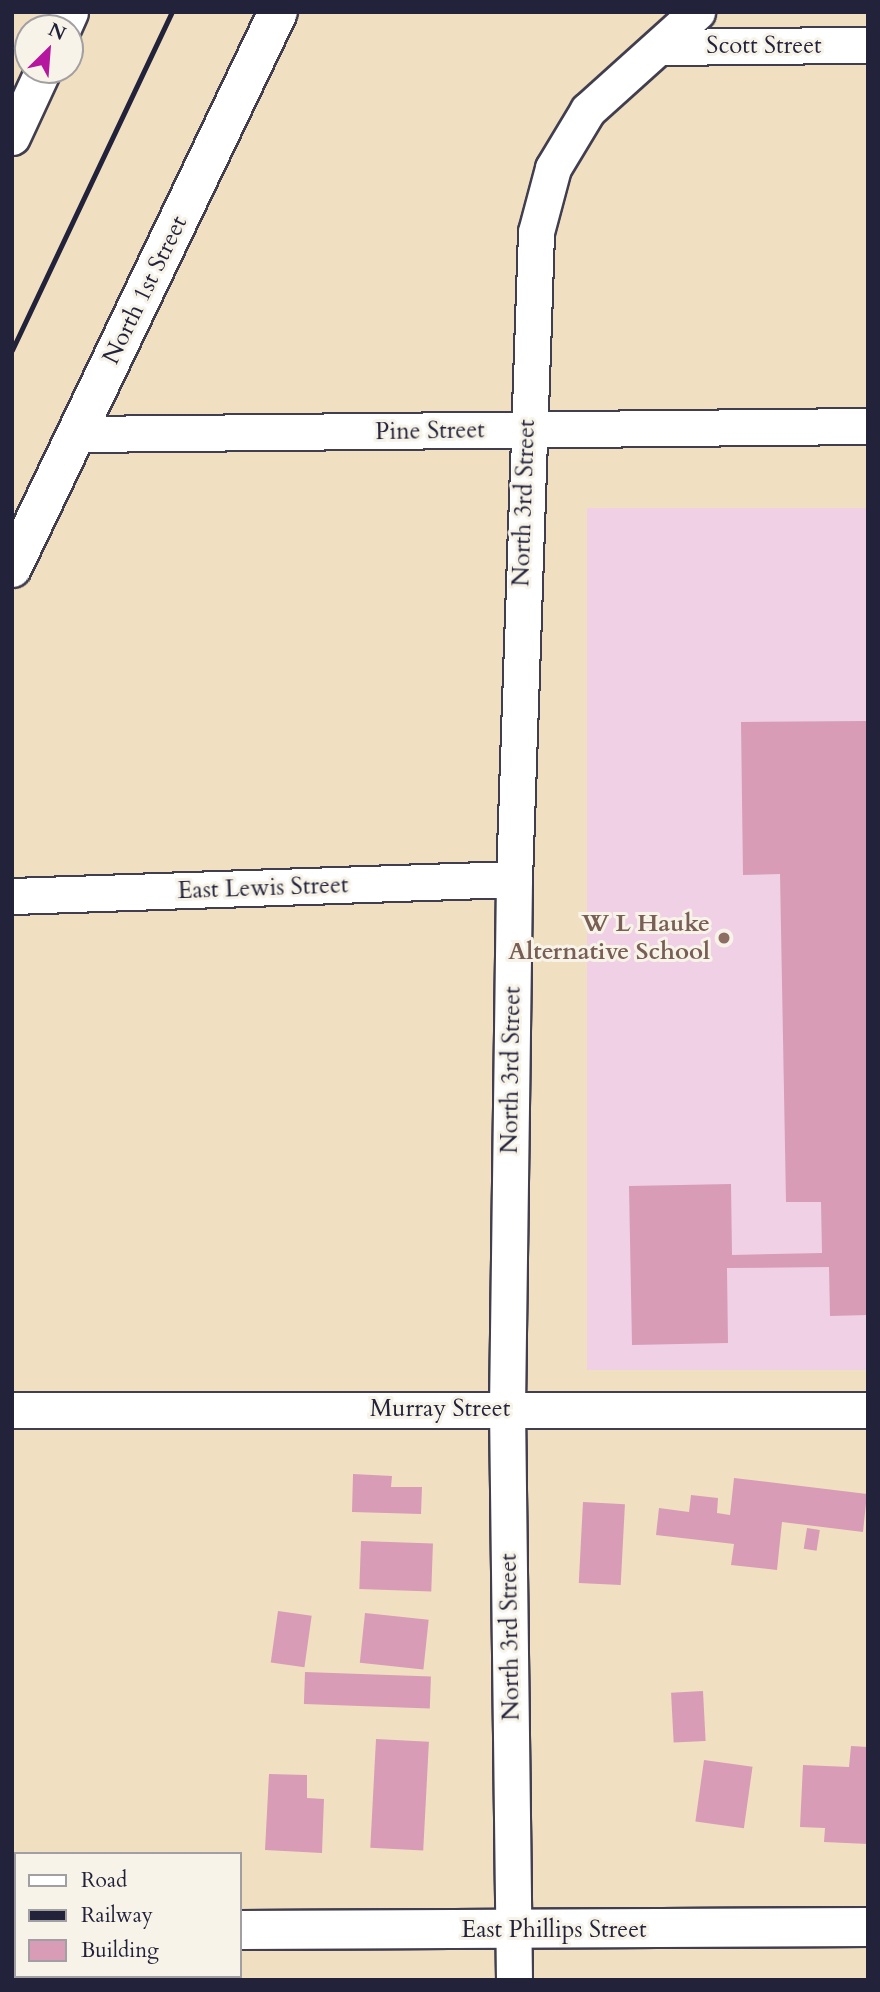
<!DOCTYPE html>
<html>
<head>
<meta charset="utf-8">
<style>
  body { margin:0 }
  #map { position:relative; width:880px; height:1992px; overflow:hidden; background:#f0e0c1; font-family:Cardo,serif }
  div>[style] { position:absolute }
  .built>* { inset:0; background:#f0d0e5; transform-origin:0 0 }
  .building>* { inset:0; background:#d89cb7; transform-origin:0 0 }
  .roads { filter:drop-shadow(2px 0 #413e4f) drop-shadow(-2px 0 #413e4f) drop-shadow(0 2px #413e4f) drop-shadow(0 -2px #413e4f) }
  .street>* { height:35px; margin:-17.5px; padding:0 17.5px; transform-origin:17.5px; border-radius:17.5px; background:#fff }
  .secondary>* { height:38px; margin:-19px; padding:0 19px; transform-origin:19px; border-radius:19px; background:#fff }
  .primary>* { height:38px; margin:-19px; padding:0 19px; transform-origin:19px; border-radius:19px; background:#fff }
  .rail>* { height:5px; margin:-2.5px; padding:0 2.5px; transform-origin:2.5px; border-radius:2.5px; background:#22223b }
  .dots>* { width:19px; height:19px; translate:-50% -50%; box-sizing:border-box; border:4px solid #f7f3e8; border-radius:50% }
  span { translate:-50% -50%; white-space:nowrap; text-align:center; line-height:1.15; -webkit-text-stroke:6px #f7f3e8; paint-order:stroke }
  .street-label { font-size:24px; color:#22223b }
  .education-label { font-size:24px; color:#785e54; font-weight:700 }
  .right { translate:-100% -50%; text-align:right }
  .frame { position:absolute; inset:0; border:14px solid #22223b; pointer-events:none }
  .legend { position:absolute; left:14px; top:1852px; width:228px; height:126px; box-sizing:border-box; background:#f7f3e8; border:2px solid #a29fa3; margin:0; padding:9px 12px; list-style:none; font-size:21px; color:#22223b }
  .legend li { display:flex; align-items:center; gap:14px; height:35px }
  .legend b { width:35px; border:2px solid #a29fa3 }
  .north { position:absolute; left:14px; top:14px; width:70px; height:70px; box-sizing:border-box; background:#f7f3e8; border:2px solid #a29fa3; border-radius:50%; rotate:25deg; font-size:19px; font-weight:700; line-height:28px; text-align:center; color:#22223b }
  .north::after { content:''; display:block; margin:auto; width:24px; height:32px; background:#b5179e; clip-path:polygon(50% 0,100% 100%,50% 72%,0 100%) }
</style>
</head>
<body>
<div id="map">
  <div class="built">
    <i style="left:587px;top:508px;width:281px;height:862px"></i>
  </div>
  <div class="building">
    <i style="clip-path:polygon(868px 721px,868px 1315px,830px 1316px,829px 1267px,727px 1268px,728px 1343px,632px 1345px,629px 1186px,731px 1184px,732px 1255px,822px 1253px,821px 1202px,786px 1202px,780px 874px,743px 875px,741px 722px)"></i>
    <i style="clip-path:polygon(353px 1474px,392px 1476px,391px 1487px,422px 1487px,421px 1514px,352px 1512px)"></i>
    <i style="clip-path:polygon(734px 1478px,867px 1494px,863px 1532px,782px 1522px,777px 1570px,731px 1565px,734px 1544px,656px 1535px,659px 1508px,689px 1512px,691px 1495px,718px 1498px,717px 1513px,730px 1515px)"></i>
    <i style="left:583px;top:1502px;width:42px;height:81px;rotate:3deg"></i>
    <i style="left:807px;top:1528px;width:13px;height:21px;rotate:9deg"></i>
    <i style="left:361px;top:1541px;width:72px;height:48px;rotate:2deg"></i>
    <i style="left:278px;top:1611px;width:34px;height:52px;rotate:8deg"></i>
    <i style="left:365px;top:1613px;width:64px;height:50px;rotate:6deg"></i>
    <i style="left:305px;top:1672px;width:126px;height:32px;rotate:2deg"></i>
    <i style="left:703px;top:1691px;width:50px;height:32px;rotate:87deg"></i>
    <i style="left:376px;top:1739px;width:53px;height:109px;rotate:3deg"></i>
    <i style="clip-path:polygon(851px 1746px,868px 1747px,868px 1844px,824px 1842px,825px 1828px,800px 1827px,803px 1765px,849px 1767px)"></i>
    <i style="left:704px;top:1760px;width:49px;height:62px;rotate:8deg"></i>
    <i style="clip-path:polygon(269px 1774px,307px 1775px,307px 1798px,324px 1799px,322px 1853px,265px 1850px)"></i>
  </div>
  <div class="roads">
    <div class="street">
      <i style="left:63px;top:28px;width:17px;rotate:-66deg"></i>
      <i style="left:660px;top:47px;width:208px;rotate:-0.6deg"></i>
      <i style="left:12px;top:137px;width:74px;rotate:-65.2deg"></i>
      <i style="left:77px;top:434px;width:791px;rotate:-0.58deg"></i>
      <i style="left:12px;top:896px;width:502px;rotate:-1.94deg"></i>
      <i style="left:12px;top:1410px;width:856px"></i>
      <i style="left:514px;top:1980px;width:572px;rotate:-90.7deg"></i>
      <i style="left:507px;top:1408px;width:529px;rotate:-89.24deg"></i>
      <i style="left:514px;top:879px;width:647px;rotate:-88.05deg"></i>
      <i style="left:536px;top:232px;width:66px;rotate:-75.1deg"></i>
      <i style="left:553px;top:168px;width:68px;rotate:-58.9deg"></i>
      <i style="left:588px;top:110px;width:147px;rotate:-42deg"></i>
    </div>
    <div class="secondary">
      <i style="left:12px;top:568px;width:616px;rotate:-64.43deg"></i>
    </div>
    <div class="primary">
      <i style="left:12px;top:1929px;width:4px"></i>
      <i style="left:240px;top:1930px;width:628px;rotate:-0.27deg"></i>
    </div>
  </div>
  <div class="rail">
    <i style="left:12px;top:350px;width:374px;rotate:-64.7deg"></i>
  </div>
  <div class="dots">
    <i style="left:724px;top:938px;background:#8d6e63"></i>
  </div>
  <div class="street-label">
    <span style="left:764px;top:46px">Scott Street</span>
    <span style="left:145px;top:290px;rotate:-64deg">North 1st Street</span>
    <span style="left:430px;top:431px;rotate:-1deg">Pine Street</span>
    <span style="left:524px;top:503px;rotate:-88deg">North 3rd Street</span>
    <span style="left:263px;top:888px;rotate:-2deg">East Lewis Street</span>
    <span style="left:511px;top:1070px;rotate:-89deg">North 3rd Street</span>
    <span style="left:440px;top:1409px">Murray Street</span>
    <span style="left:510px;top:1637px;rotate:-91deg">North 3rd Street</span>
    <span style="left:554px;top:1930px">East Phillips Street</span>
  </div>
  <div class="education-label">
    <span class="right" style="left:710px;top:938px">W L Hauke<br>Alternative School</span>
  </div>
  <div class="frame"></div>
  <ul class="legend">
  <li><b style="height:9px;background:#fff"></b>Road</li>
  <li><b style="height:9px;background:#22223b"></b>Railway</li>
  <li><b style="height:19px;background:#d89cb7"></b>Building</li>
  </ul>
  <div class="north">N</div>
</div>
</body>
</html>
